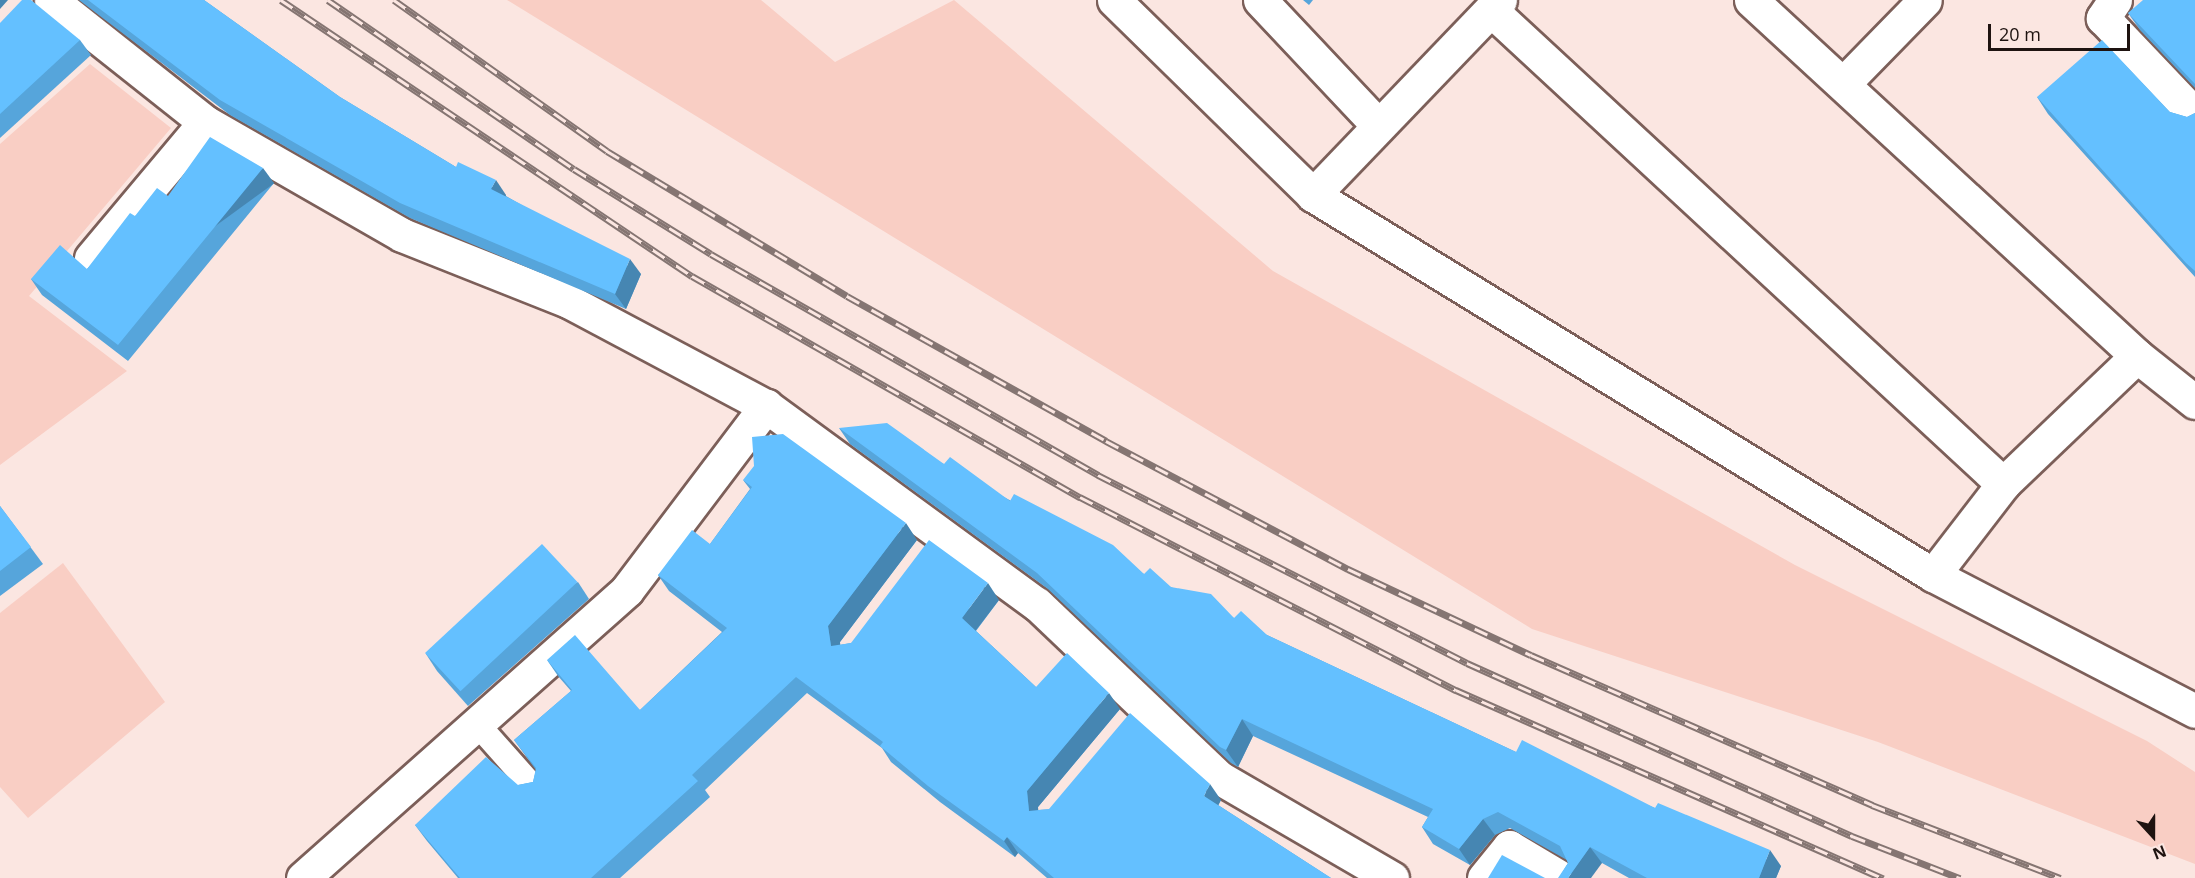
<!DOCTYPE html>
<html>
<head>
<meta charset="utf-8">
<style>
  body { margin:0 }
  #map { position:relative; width:2195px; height:878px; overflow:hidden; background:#fbe6e1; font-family:"Open Sans",sans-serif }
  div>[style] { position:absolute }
  .green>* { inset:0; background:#f9cec4 }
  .roads { filter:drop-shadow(2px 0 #7c5f59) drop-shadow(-2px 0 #7c5f59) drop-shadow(0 2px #7c5f59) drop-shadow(0 -2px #7c5f59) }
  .service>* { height:24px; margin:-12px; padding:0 12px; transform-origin:12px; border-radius:12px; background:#fff }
  .minor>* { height:33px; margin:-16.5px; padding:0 16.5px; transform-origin:16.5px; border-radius:16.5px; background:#fff }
  .rail>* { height:7px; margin-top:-3.5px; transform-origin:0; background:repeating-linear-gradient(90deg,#fbe6e1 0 14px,#857572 0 28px); box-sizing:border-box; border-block:2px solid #857572 }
  .wall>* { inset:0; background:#56a5db }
  .shaded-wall>* { inset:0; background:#4686b2; transform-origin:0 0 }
  .building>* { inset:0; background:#64c0ff; transform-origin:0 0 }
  span { translate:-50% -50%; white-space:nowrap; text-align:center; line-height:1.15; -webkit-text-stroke:4.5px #fbe6e1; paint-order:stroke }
  .north { position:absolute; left:2123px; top:806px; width:60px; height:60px; -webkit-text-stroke:4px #fbe6e1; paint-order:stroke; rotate:159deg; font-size:16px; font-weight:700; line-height:24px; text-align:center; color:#1e1310 }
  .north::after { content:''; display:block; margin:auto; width:21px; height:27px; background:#1e1310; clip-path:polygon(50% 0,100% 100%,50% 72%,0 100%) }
  .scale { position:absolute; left:1988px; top:24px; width:142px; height:27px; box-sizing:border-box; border:3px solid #1e1310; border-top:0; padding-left:8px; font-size:18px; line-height:21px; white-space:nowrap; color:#1e1310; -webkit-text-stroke:4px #fbe6e1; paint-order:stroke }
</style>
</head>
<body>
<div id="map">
  <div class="green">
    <i style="clip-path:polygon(507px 0,761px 0,835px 62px,954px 0,1273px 271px,1795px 565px,2147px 741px,2195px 772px,2195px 864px,1878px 742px,1532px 629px)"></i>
    <i style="clip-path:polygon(90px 64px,171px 128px,29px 296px,127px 371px,0 465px,0 144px)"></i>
    <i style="clip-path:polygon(63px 563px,165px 702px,28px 818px,0 787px,0 613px)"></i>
  </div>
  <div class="roads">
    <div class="service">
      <i style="left:478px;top:725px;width:84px;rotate:48.4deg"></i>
    </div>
    <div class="minor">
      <i style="left:51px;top:0;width:196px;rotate:38.4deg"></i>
      <i style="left:205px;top:122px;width:227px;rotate:29.8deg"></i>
      <i style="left:402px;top:235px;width:181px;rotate:21.7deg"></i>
      <i style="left:570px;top:302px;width:222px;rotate:28deg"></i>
      <i style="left:766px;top:406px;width:336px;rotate:36.2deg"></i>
      <i style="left:1037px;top:604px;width:253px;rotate:43.6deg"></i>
      <i style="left:1220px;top:778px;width:199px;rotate:30.2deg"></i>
      <i style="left:1114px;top:0;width:279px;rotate:44.4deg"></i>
      <i style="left:1313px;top:195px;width:727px;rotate:31.5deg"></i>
      <i style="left:1933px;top:575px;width:295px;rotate:27.4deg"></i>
      <i style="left:1260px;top:0;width:170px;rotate:46.7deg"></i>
      <i style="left:1751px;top:0;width:525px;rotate:42.68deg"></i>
      <i style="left:2137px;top:356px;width:74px;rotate:38.4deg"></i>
      <i style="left:2115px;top:0;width:22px;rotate:124deg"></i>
      <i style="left:2103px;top:18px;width:134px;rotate:46.5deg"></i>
      <i style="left:1491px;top:10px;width:698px;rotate:42.79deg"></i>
      <i style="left:1843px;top:84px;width:117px;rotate:-45.7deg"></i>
      <i style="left:1313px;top:195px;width:270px;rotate:-46.2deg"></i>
      <i style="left:91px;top:258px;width:177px;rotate:-50deg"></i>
      <i style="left:1933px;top:575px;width:115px;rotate:-52.4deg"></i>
      <i style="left:2003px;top:484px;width:185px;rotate:-43.7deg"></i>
      <i style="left:303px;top:878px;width:433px;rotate:-41.6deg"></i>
      <i style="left:627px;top:590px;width:231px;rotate:-52.9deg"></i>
      <i style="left:1484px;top:878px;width:40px;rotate:-51deg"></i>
      <i style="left:1509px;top:847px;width:61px;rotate:30.8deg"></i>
    </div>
  </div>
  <div class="rail">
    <i style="left:281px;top:0;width:495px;rotate:33.9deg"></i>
    <i style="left:692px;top:276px;width:447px;rotate:29.7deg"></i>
    <i style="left:1080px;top:497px;width:423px;rotate:27.2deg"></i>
    <i style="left:1456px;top:690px;width:467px;rotate:23.8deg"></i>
    <i style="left:328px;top:0;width:298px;rotate:34.5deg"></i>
    <i style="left:574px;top:169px;width:161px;rotate:31.8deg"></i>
    <i style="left:711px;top:254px;width:446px;rotate:29.7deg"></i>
    <i style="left:1098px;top:475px;width:414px;rotate:27deg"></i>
    <i style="left:1467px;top:663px;width:422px;rotate:24.2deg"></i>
    <i style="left:1852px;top:836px;width:116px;rotate:21.3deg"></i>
    <i style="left:394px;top:0;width:261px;rotate:35.3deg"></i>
    <i style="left:607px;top:151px;width:280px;rotate:31.1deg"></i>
    <i style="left:847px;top:296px;width:297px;rotate:29.2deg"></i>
    <i style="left:1106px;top:441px;width:274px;rotate:27.9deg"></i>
    <i style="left:1348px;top:569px;width:202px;rotate:25.2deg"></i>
    <i style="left:1531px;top:655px;width:373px;rotate:23.7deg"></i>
    <i style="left:1872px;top:805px;width:202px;rotate:21.2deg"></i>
  </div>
  <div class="wall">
    <i style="clip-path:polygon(79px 0,204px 0,340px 97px,456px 167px,506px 195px,506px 196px,641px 274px,626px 309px,410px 218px,230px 115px)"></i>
    <i style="clip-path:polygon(1303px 0,1313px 0,1309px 5px)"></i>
    <i style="clip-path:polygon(2195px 0,2195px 88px,2140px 30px,2128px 13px)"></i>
    <i style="clip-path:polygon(0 23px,80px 40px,91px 55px,0 138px)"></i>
    <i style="clip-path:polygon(2037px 97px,2170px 112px,2187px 117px,2195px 113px,2195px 277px,2048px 114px)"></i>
    <i style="clip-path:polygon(274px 183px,128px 361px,42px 295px,31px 279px,87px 269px,135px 216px,168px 196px)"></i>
    <i style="clip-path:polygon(839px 428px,944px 464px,1144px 574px,1234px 618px,1267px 635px,1516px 752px,1655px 808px,1781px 866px,1776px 878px,1629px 878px,1602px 863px,1559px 878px,1568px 863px,1567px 860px,1510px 828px,1495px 835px,1470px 865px,1433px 844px,1422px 827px,1428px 817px,1253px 736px,1238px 767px,1231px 763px,1048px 589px,850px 444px)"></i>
    <i style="clip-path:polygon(743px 480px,917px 540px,840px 642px,840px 645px,851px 643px,999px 600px,976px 631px,1036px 687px,1120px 709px,1038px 807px,1038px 810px,1221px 800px,1218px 805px,1331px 878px,1047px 878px,1018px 853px,1015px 857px,940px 802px,891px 762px,882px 748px,807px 693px,705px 790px,710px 797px,620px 878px,458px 878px,427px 841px,415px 825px,518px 785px,533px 782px,536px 770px,514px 740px,571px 691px,558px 676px,547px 660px,640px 710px,722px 632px,669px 591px,658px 575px,710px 544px,750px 489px)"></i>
    <i style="clip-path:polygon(0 506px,43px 564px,0 596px)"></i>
    <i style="clip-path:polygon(578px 582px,589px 599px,468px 706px,437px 671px,426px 654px)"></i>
  </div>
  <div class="shaded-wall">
    <i style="clip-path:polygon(0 0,8px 0,0 9px)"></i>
    <i style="left:263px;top:168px;width:19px;height:229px;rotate:54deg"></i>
    <i style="clip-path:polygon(496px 180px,506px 195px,502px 204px,491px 189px)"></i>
    <i style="clip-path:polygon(630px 259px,641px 274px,626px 309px,615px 294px)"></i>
    <i style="clip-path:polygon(906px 523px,917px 540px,840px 642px,842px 662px,831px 646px,828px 626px)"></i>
    <i style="clip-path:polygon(988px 583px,999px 600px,973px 634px,962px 618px)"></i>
    <i style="clip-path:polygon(1109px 693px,1120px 709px,1038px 807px,1040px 827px,1029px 811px,1027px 791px)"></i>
    <i style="clip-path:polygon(1242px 719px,1253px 736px,1238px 767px,1226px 750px)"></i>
    <i style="clip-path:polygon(1210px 784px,1221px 800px,1215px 812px,1204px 796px)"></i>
    <i style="clip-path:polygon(1483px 819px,1495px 835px,1470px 865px,1459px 849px)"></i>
    <i style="clip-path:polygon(1007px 837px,1018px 853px,1015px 857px,1004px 841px)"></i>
    <i style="clip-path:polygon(1590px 847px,1602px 863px,1591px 878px,1568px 878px)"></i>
    <i style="clip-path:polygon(1770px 850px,1781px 866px,1776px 878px,1759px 878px)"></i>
  </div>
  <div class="building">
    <i style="clip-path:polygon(22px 0,31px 0,80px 40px,0 114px,0 23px)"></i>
    <i style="clip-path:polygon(88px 0,204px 0,340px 97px,456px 167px,458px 162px,496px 180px,491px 189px,630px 259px,615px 294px,400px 203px,220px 100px)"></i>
    <i style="clip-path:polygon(2143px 0,2195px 0,2195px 84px,2128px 13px)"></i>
    <i style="clip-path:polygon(2102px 40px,2170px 112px,2187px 117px,2195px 113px,2195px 271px,2186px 263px,2037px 97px)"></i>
    <i style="clip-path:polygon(210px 137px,263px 168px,118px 345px,31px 279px,60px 245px,87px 269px,130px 213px,135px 216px,157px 188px,168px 196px)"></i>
    <i style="clip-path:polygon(887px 423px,944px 464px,950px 457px,1010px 501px,1014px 494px,1113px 545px,1144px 574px,1150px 568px,1171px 587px,1211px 594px,1234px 618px,1241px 611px,1267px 635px,1516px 752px,1522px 740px,1655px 808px,1658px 803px,1770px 850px,1759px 878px,1647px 878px,1590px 847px,1568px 878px,1558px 878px,1568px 863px,1560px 846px,1498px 812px,1483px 819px,1459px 849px,1422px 827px,1433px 809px,1242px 719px,1226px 750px,1220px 747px,1037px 573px,839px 428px)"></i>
    <i style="clip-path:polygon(783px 434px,906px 523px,828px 626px,831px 646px,851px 643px,929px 540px,988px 583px,962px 618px,1036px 687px,1067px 653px,1109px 693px,1027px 791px,1029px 811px,1049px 809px,1130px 713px,1210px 784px,1204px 796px,1331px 878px,1054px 878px,1007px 837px,1004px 841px,928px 786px,880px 746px,883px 742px,796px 677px,692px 775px,698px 781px,591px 878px,460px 878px,415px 825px,486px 757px,518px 785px,533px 782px,536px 768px,514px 740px,572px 690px,547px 660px,575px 635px,640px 710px,727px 628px,658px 575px,692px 530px,710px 544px,752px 487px,743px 480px,754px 466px,752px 437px)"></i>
    <i style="clip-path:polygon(0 506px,31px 547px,0 571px)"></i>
    <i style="left:542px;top:544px;width:52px;height:160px;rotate:47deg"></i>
    <i style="clip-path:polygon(1502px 855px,1545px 878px,1488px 878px)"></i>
  </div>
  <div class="north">N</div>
  <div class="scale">20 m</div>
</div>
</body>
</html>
